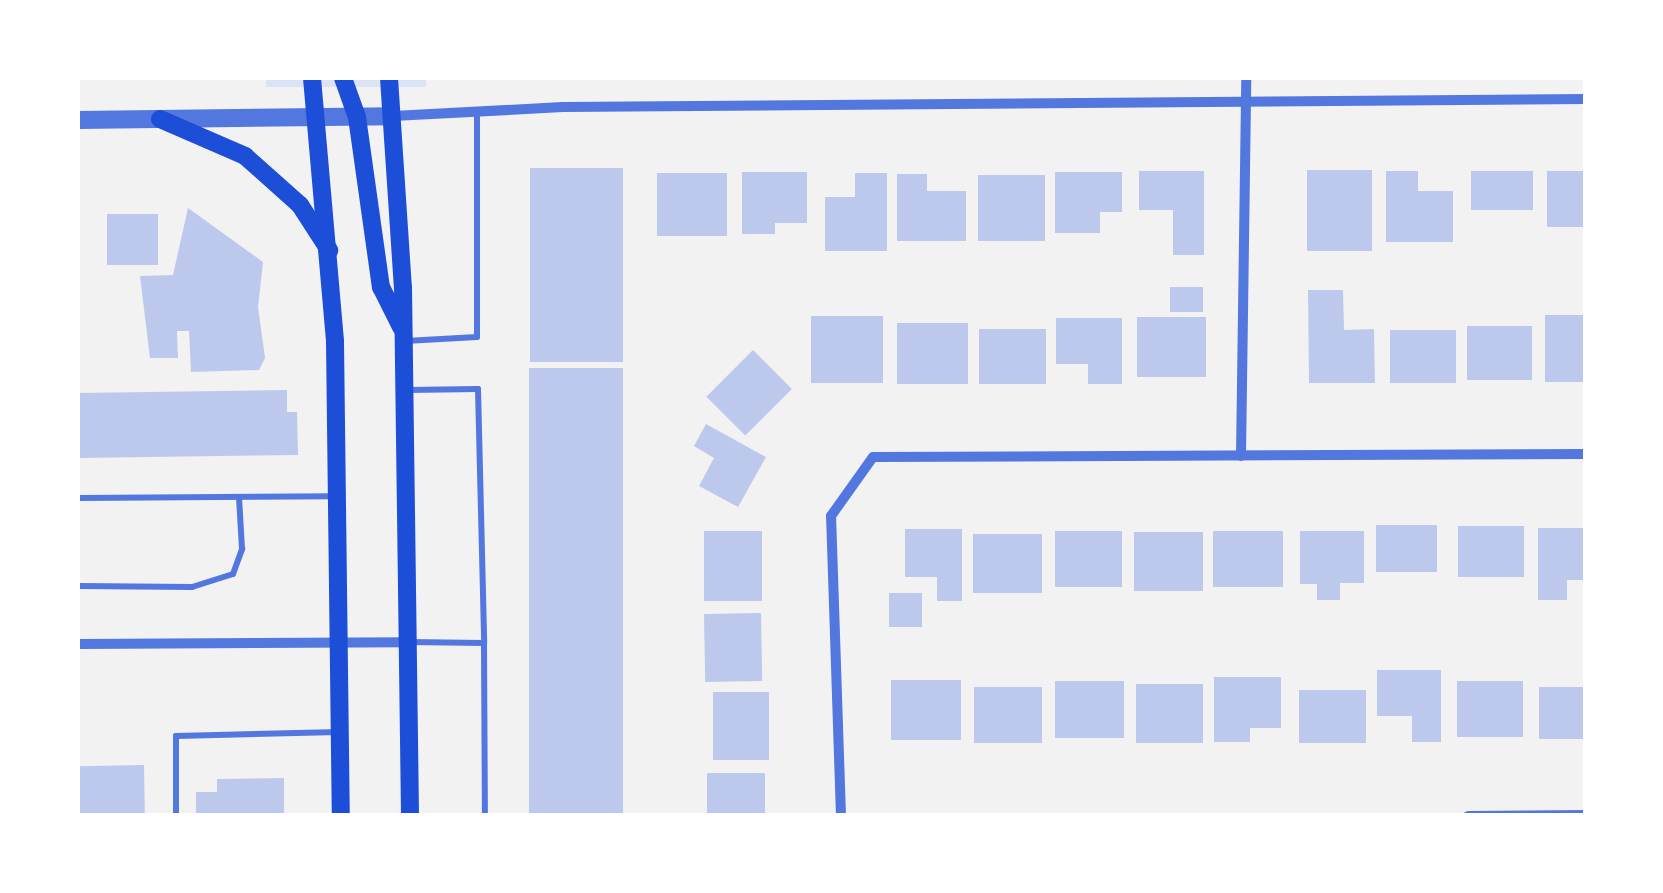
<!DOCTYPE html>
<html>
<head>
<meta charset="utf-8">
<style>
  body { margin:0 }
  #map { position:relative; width:1663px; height:893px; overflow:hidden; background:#f2f2f2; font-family:"Nunito Sans",sans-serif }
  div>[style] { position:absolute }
  .green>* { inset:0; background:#dbe4f7; transform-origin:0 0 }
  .building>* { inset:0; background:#bdc9ec; transform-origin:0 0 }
  .service>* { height:6px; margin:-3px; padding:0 3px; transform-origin:3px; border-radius:3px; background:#5277de }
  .minor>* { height:10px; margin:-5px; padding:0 5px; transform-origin:5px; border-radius:5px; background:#5277de }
  .tertiary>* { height:18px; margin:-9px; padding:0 9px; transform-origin:9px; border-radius:9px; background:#5277de }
  .secondary>* { height:18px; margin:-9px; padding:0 9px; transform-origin:9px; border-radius:9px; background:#1d4ed8 }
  span { translate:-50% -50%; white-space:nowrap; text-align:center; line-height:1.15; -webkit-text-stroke:9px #fff; paint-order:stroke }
  .frame { position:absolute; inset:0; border:80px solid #fff; pointer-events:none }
</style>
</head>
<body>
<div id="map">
  <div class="green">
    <i style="left:266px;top:78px;width:160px;height:9px"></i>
  </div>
  <div class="building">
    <i style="left:530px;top:168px;width:93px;height:194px"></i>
    <i style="left:1307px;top:170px;width:65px;height:81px"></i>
    <i style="clip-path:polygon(1139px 171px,1204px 171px,1204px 255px,1173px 255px,1173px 210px,1139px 210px)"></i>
    <i style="clip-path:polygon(1386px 171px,1418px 171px,1418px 191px,1453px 191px,1453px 242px,1386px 242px)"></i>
    <i style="left:1471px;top:171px;width:62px;height:39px"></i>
    <i style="left:1547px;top:171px;width:39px;height:56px"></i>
    <i style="clip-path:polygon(742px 172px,807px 172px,807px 223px,775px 223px,775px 234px,742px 234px)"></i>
    <i style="clip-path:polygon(1055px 172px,1122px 172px,1122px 212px,1100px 212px,1100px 233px,1055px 233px)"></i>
    <i style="left:657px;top:173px;width:70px;height:63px"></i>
    <i style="clip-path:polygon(855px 173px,887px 173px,887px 251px,825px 251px,825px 197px,855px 197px)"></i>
    <i style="clip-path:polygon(897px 174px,927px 174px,927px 191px,966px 191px,966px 241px,897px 241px)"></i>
    <i style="left:978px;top:175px;width:67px;height:66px"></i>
    <i style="clip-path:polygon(188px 208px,263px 262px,258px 307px,265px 358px,259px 370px,191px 372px,189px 331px,177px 331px,178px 358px,150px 358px,140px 276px,173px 275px)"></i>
    <i style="left:107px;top:214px;width:51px;height:51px"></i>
    <i style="left:1170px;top:287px;width:33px;height:25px"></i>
    <i style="clip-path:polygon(1308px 290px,1343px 290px,1344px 330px,1374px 329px,1375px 383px,1309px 383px)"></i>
    <i style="left:1545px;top:315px;width:41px;height:67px"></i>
    <i style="left:811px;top:316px;width:72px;height:67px"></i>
    <i style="left:1137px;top:317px;width:69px;height:60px"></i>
    <i style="clip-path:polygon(1056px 318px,1122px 318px,1122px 384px,1088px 384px,1088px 364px,1056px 364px)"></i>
    <i style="left:897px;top:323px;width:71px;height:61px"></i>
    <i style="left:1467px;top:326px;width:65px;height:54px"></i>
    <i style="left:979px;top:329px;width:67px;height:55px"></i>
    <i style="left:1390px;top:330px;width:66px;height:53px"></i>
    <i style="left:753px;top:350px;width:55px;height:66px;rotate:45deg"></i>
    <i style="left:623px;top:368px;width:448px;height:94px;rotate:90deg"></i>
    <i style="clip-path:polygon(287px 390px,287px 412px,297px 412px,298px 455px,78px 458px,78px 393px)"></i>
    <i style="clip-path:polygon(706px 424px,766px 457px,738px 507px,699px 486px,714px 458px,694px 446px)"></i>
    <i style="left:1376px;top:525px;width:61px;height:47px"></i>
    <i style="left:1458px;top:526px;width:66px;height:51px"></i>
    <i style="clip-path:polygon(1538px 528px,1586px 528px,1586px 580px,1567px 580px,1567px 600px,1538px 600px)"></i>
    <i style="clip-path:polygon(905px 529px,962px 529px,962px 601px,937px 601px,937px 577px,905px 577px)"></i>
    <i style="left:704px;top:531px;width:58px;height:70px"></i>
    <i style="left:1055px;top:531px;width:67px;height:56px"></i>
    <i style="left:1213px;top:531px;width:70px;height:56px"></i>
    <i style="clip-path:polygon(1300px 531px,1364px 531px,1364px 583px,1340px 583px,1340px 600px,1317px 600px,1317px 584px,1300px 584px)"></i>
    <i style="left:1134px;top:532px;width:69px;height:59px"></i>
    <i style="left:973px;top:534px;width:69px;height:59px"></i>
    <i style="left:889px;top:593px;width:33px;height:34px"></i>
    <i style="left:761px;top:613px;width:68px;height:57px;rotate:89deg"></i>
    <i style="clip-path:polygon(1377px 670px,1441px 670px,1441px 742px,1412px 742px,1412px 716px,1377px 716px)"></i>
    <i style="clip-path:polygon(1214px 677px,1281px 677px,1281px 728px,1250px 728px,1250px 742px,1214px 742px)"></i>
    <i style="left:891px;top:680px;width:70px;height:60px"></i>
    <i style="left:1055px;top:681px;width:69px;height:57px"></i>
    <i style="left:1457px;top:681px;width:66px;height:56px"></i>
    <i style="left:1136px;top:684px;width:67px;height:59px"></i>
    <i style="left:974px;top:687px;width:68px;height:56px"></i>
    <i style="left:1539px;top:687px;width:47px;height:52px"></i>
    <i style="left:1299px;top:690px;width:67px;height:53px"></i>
    <i style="left:713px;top:692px;width:56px;height:68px"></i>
    <i style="left:144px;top:765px;width:51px;height:66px;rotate:89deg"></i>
    <i style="left:707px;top:773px;width:58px;height:43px"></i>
    <i style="clip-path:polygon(284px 778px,284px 815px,196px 816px,196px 792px,217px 792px,217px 779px)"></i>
  </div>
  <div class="service">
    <i style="left:405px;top:341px;width:72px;rotate:-3.2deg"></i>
    <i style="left:477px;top:337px;width:222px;rotate:-90deg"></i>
    <i style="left:407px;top:390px;width:71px;rotate:-0.8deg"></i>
    <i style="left:478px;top:389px;width:254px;rotate:88.6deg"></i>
    <i style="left:78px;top:498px;width:258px;rotate:-0.4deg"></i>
    <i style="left:78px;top:586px;width:114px;rotate:0.5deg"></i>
    <i style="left:192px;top:587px;width:43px;rotate:-17.6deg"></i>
    <i style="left:233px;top:574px;width:27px;rotate:-70deg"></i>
    <i style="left:242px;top:549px;width:52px;rotate:-93.3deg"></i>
    <i style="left:408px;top:642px;width:76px;rotate:0.8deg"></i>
    <i style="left:484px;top:643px;width:173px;rotate:89.7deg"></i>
    <i style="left:176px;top:816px;width:80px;rotate:-90deg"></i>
    <i style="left:176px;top:736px;width:163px;rotate:-1.4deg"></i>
  </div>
  <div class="minor">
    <i style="left:393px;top:116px;width:170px;rotate:-3deg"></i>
    <i style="left:563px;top:107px;width:1023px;rotate:-0.45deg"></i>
    <i style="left:1241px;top:456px;width:378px;rotate:-89.2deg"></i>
    <i style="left:78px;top:644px;width:329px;rotate:-0.3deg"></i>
    <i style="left:841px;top:816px;width:300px;rotate:-91.9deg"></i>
    <i style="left:831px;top:516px;width:72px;rotate:-54.6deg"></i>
    <i style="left:873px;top:457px;width:713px;rotate:-0.24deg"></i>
    <i style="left:1468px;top:816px;width:118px;rotate:-0.5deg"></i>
  </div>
  <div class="tertiary">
    <i style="left:78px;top:120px;width:315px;rotate:-0.7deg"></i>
  </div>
  <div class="secondary">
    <i style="left:312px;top:78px;width:265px;rotate:85deg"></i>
    <i style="left:335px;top:342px;width:474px;rotate:89.3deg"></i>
    <i style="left:343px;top:78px;width:41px;rotate:70.3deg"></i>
    <i style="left:357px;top:117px;width:172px;rotate:82deg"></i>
    <i style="left:381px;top:287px;width:45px;rotate:63.4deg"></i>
    <i style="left:389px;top:78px;width:209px;rotate:86.2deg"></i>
    <i style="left:403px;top:287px;width:529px;rotate:89.24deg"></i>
    <i style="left:160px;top:119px;width:93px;rotate:23.5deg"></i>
    <i style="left:245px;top:156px;width:74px;rotate:41.7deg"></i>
    <i style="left:300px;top:205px;width:54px;rotate:57.2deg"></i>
  </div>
  <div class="frame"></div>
</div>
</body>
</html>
